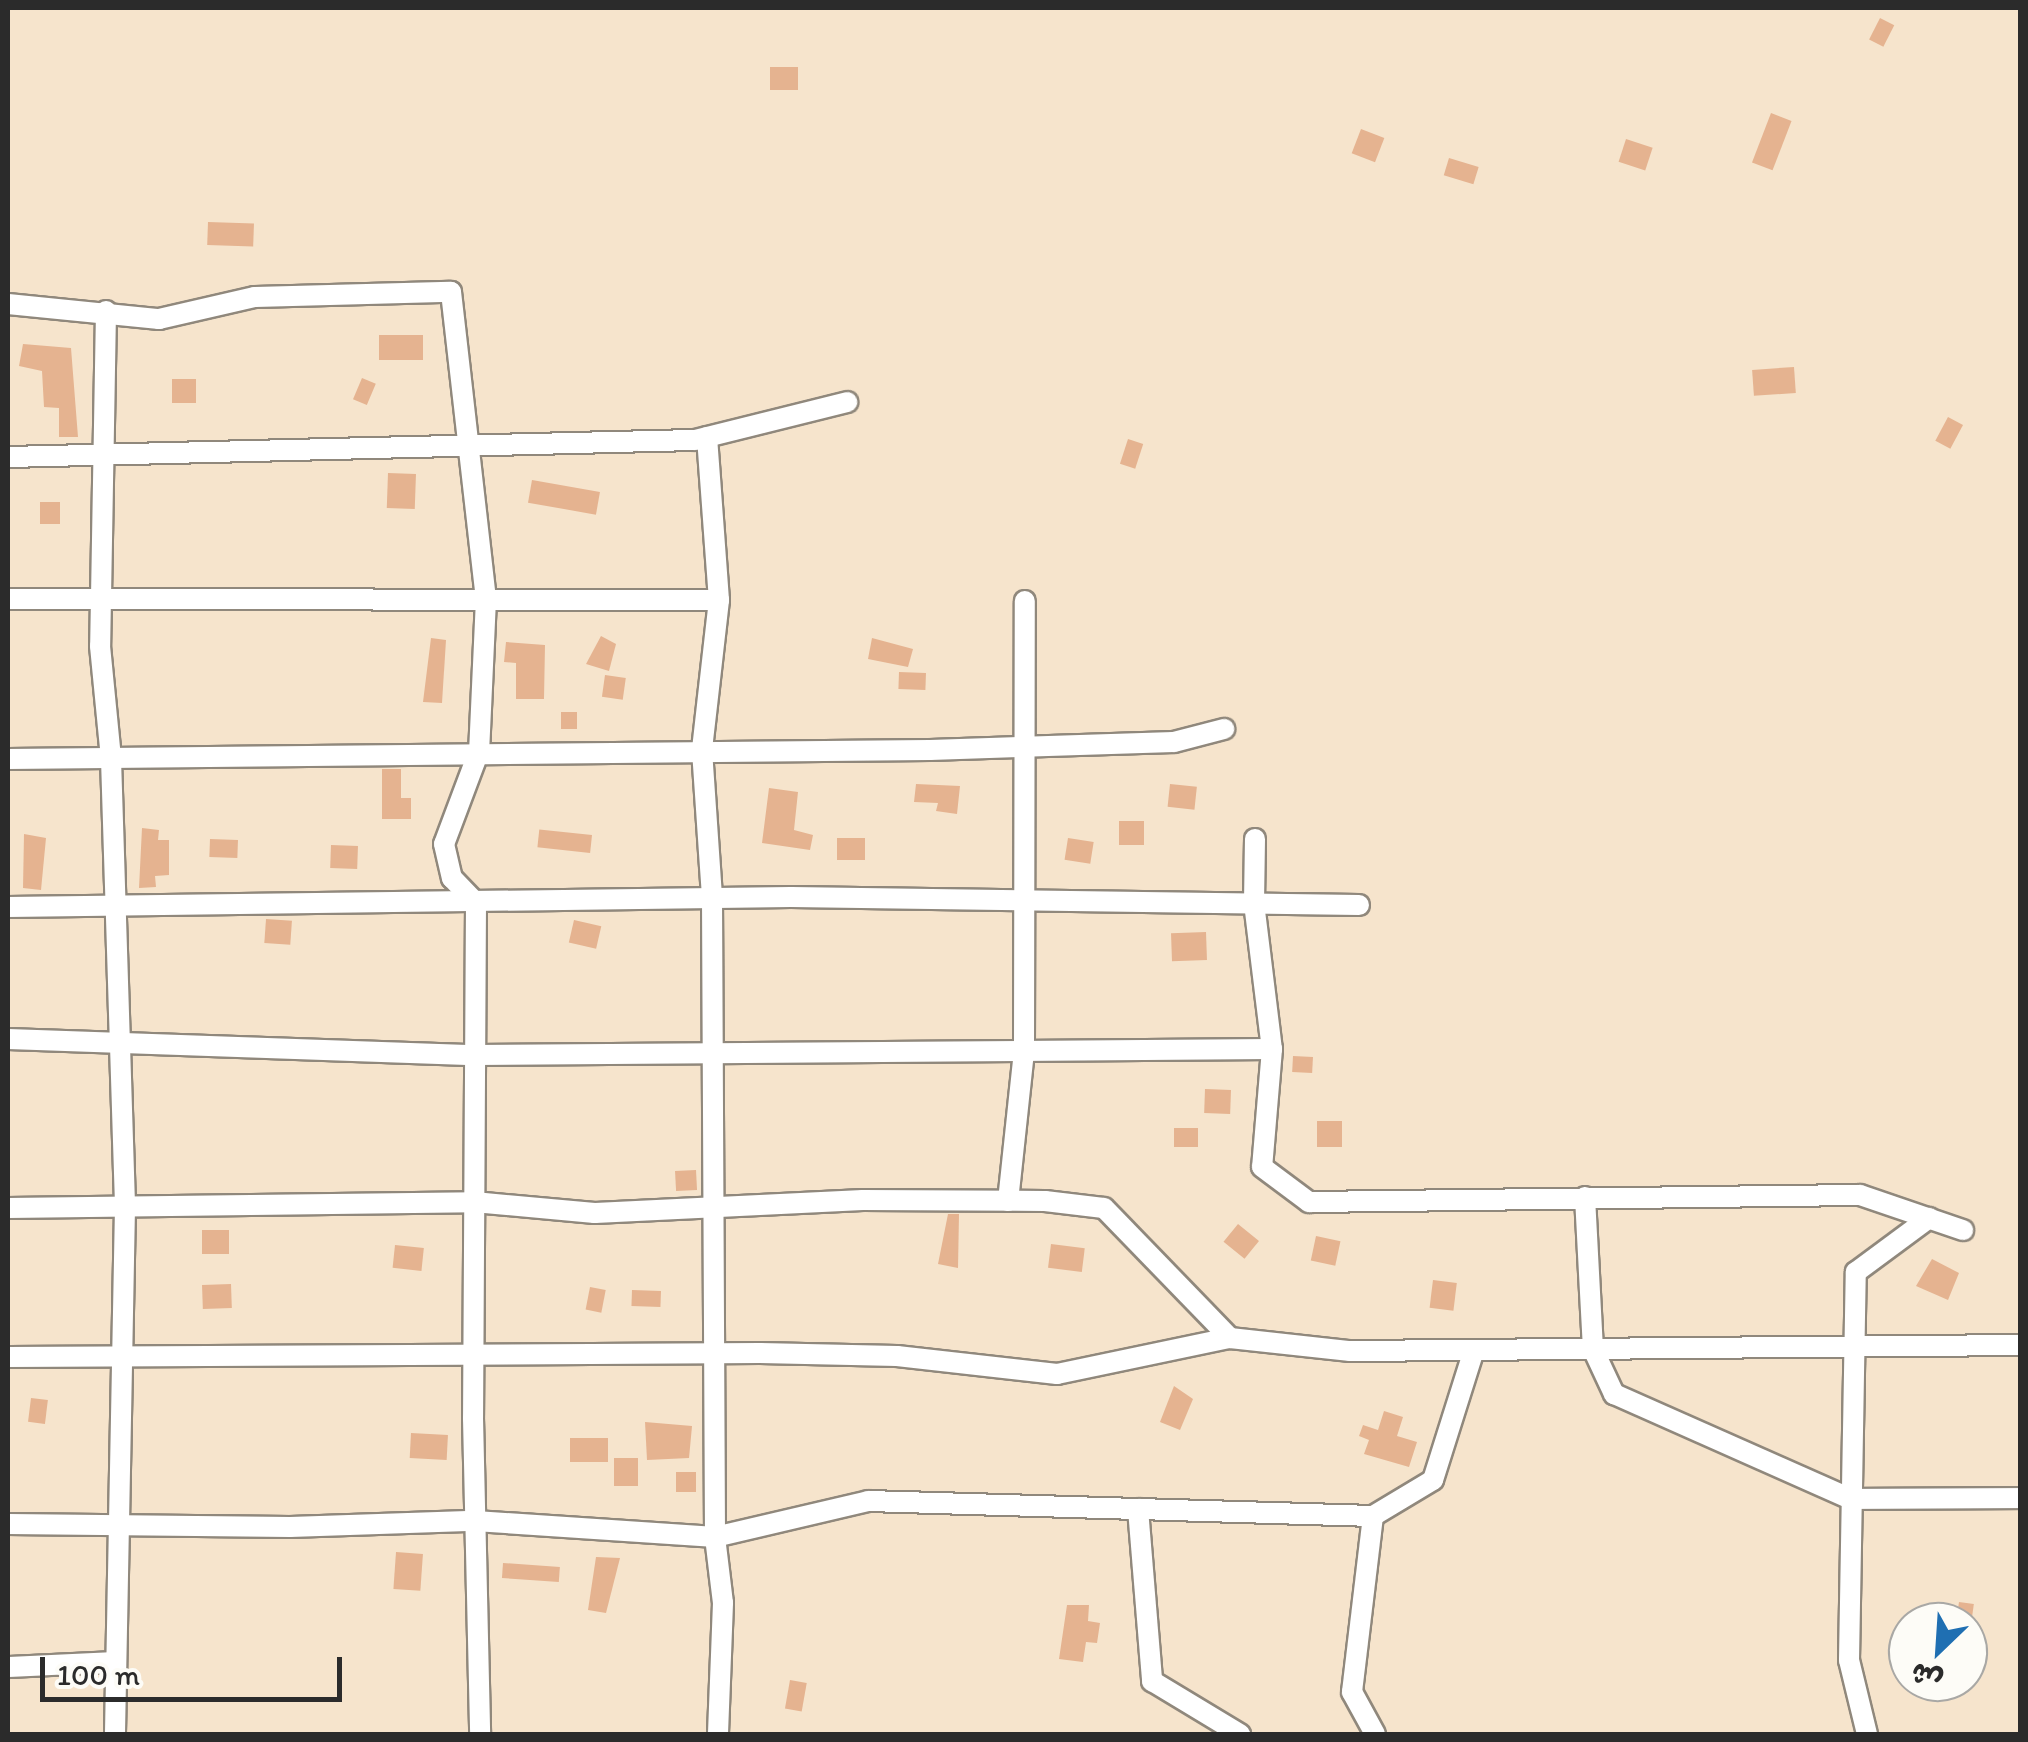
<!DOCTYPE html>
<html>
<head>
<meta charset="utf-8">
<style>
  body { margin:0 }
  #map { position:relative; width:2028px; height:1742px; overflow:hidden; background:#f6e4cc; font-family:Itim,"Playpen Sans Arabic",sans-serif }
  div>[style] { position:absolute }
  .building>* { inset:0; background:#e5b390; transform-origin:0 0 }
  .roads { filter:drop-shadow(2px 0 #90887c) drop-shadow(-2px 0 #90887c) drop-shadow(0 2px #90887c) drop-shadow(0 -2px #90887c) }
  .minor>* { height:20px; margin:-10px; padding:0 10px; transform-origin:10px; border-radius:10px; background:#fff }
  span { translate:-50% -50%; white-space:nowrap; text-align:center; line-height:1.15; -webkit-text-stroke:8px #fdfcf7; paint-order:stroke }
  .frame { position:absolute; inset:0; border:10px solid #2b2b2b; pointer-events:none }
  .north { position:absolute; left:1888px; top:1602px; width:100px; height:100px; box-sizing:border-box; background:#fdfcf7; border:2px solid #a9a8a5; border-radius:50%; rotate:205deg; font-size:28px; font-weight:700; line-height:40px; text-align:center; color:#2b2b2b }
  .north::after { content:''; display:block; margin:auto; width:35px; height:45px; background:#1f6fb2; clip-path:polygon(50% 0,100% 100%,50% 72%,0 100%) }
  .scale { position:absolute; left:40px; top:1657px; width:302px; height:45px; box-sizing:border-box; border:5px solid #2b2b2b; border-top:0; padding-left:12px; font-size:30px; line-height:35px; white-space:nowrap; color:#2b2b2b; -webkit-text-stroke:8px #fdfcf7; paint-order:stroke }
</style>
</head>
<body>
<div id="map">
  <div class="building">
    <i style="left:1880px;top:18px;width:16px;height:24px;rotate:27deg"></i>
    <i style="left:770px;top:67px;width:28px;height:23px"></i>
    <i style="left:1771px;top:113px;width:22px;height:53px;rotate:21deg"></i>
    <i style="left:1361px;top:129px;width:25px;height:26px;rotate:21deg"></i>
    <i style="left:1626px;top:139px;width:28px;height:24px;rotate:18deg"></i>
    <i style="left:1449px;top:158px;width:31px;height:18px;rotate:17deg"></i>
    <i style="left:208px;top:222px;width:46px;height:23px;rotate:2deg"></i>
    <i style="left:379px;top:335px;width:44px;height:25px"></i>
    <i style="clip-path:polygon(23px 344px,71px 348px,78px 437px,59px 437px,59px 408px,44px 407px,42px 371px,19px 366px)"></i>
    <i style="left:1794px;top:367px;width:26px;height:42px;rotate:86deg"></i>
    <i style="left:362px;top:378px;width:15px;height:23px;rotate:23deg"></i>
    <i style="left:172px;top:379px;width:24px;height:24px"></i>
    <i style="left:1948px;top:417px;width:17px;height:27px;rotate:28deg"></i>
    <i style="left:1128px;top:439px;width:16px;height:26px;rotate:18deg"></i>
    <i style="left:388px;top:473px;width:28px;height:35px;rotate:2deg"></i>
    <i style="left:532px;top:480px;width:69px;height:23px;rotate:10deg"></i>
    <i style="left:40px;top:502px;width:20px;height:22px"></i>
    <i style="clip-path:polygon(601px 636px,616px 644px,609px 671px,586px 664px)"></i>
    <i style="clip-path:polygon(431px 638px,446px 640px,442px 703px,423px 702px)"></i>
    <i style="clip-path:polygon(872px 638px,913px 649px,908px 667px,868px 659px)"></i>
    <i style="clip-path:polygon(506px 642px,545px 645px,544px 699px,516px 699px,516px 663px,504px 662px)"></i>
    <i style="left:899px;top:672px;width:27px;height:17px;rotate:2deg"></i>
    <i style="left:605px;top:675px;width:21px;height:22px;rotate:8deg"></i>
    <i style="left:561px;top:712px;width:16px;height:17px"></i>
    <i style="clip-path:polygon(382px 769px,401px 769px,401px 798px,411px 798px,411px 819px,382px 819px)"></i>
    <i style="clip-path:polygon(916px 784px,960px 786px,957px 814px,936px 811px,938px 803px,914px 802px)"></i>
    <i style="left:1170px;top:784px;width:27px;height:23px;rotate:6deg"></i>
    <i style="clip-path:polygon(769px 788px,798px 792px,794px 830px,813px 835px,810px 850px,762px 843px)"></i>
    <i style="left:1119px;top:821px;width:25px;height:24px"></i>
    <i style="clip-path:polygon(142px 828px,159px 830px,158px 840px,169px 840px,169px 875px,155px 876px,156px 887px,139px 888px)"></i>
    <i style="clip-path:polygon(24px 834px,46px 838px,41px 890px,23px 888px)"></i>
    <i style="left:592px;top:835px;width:18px;height:53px;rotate:96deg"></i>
    <i style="left:837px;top:838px;width:28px;height:22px"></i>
    <i style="left:1068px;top:838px;width:26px;height:22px;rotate:9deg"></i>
    <i style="left:210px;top:839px;width:28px;height:18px;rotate:2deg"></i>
    <i style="left:331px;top:845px;width:27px;height:23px;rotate:2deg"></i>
    <i style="left:266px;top:919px;width:26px;height:24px;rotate:4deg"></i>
    <i style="left:574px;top:920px;width:28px;height:23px;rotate:13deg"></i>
    <i style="left:1206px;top:932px;width:28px;height:35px;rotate:88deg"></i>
    <i style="left:1293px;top:1056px;width:20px;height:16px;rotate:3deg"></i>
    <i style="left:1205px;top:1089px;width:26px;height:24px;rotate:2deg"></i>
    <i style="left:1317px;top:1121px;width:25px;height:26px"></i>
    <i style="left:1174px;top:1128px;width:24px;height:19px"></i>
    <i style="left:696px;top:1170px;width:20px;height:21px;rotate:87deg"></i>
    <i style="clip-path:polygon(948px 1214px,959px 1214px,958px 1268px,938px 1264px)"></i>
    <i style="left:1238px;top:1224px;width:27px;height:23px;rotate:39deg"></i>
    <i style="left:202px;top:1230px;width:27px;height:24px"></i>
    <i style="left:1316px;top:1236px;width:25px;height:25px;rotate:12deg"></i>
    <i style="left:1051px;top:1244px;width:34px;height:24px;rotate:7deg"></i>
    <i style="left:395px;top:1245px;width:29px;height:23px;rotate:6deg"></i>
    <i style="clip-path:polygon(1932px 1259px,1959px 1273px,1948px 1300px,1916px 1286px)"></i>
    <i style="left:1433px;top:1280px;width:24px;height:28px;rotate:7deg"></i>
    <i style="left:231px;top:1284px;width:24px;height:29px;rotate:88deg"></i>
    <i style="left:590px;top:1287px;width:16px;height:23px;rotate:11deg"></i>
    <i style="left:632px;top:1290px;width:29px;height:16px;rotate:2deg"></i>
    <i style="clip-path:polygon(1174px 1386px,1193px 1399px,1180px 1430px,1160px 1422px)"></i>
    <i style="left:31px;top:1398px;width:17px;height:24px;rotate:7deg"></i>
    <i style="clip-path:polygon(1384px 1411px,1403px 1417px,1397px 1436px,1417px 1442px,1409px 1467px,1364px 1454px,1369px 1440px,1359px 1436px,1363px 1425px,1378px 1430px)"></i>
    <i style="clip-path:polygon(645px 1422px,692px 1426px,689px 1458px,647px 1460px)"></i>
    <i style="left:411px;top:1433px;width:37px;height:25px;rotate:3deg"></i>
    <i style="left:570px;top:1438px;width:38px;height:24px"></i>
    <i style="left:614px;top:1458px;width:24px;height:28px"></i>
    <i style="left:676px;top:1472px;width:20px;height:20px"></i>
    <i style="left:396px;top:1552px;width:27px;height:37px;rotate:4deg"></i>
    <i style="clip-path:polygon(596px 1557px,620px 1558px,606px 1613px,588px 1610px)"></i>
    <i style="left:503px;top:1563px;width:57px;height:15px;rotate:4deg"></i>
    <i style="left:1959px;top:1602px;width:15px;height:20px;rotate:8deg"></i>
    <i style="clip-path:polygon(1067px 1605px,1089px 1605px,1088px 1621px,1100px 1623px,1097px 1643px,1086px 1642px,1083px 1662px,1059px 1659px)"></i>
    <i style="left:790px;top:1680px;width:17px;height:29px;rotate:10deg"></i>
  </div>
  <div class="roads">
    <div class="minor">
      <i style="left:8px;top:304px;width:152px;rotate:5.7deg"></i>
      <i style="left:159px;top:319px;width:98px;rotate:-12.9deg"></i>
      <i style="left:255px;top:297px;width:196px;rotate:-1.5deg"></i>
      <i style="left:451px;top:292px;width:309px;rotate:83.5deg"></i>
      <i style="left:486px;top:599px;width:152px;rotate:92.6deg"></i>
      <i style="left:479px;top:751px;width:99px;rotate:110.6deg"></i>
      <i style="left:444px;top:844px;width:35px;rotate:77deg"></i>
      <i style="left:452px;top:878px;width:35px;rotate:46deg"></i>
      <i style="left:476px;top:903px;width:515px;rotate:90.33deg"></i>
      <i style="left:473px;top:1418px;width:316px;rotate:88.7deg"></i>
      <i style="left:106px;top:311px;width:335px;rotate:91deg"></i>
      <i style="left:100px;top:646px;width:114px;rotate:84.4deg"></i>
      <i style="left:111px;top:759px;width:448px;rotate:88.2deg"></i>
      <i style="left:125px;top:1207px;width:527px;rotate:91.09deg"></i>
      <i style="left:707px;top:437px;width:163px;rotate:85.8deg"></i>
      <i style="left:719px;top:600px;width:151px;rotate:96.5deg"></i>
      <i style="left:702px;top:750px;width:148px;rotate:86.1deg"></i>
      <i style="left:712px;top:898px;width:639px;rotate:89.73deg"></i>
      <i style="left:715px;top:1537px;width:66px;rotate:83.1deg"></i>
      <i style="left:723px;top:1603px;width:131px;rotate:92.2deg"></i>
      <i style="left:8px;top:457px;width:687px;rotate:-1.42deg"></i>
      <i style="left:695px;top:440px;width:157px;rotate:-14deg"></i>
      <i style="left:8px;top:599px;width:711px;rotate:0.08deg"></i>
      <i style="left:8px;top:759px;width:922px;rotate:-0.56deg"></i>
      <i style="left:930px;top:750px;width:244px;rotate:-1.9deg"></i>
      <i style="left:1174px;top:742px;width:52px;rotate:-14.6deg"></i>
      <i style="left:1255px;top:839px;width:64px;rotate:90.9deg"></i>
      <i style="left:1254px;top:903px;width:147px;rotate:83deg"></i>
      <i style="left:1272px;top:1049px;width:118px;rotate:94.8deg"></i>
      <i style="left:1262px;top:1167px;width:59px;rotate:36.7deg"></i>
      <i style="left:1309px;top:1202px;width:551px;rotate:-0.73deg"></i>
      <i style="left:1860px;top:1195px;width:109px;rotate:18.8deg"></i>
      <i style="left:8px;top:907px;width:783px;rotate:-0.73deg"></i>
      <i style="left:791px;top:897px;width:568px;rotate:0.81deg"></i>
      <i style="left:8px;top:1039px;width:467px;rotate:2deg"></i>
      <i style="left:475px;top:1055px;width:797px;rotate:-0.43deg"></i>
      <i style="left:1585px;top:1197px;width:152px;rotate:87deg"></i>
      <i style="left:1593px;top:1349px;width:50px;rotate:65deg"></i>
      <i style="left:1614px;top:1394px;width:259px;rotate:23.9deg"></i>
      <i style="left:1851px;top:1499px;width:169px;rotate:-0.3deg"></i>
      <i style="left:1008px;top:1201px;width:151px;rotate:-83.9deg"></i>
      <i style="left:1024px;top:1051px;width:450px;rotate:-89.9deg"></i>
      <i style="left:8px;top:1208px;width:466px;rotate:-0.7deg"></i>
      <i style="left:474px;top:1202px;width:121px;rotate:5.2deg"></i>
      <i style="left:595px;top:1213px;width:268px;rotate:-2.8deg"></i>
      <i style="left:863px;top:1200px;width:182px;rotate:0.3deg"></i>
      <i style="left:1045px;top:1201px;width:59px;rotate:6.8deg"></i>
      <i style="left:1104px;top:1208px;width:181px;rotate:45.9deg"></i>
      <i style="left:8px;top:1357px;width:752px;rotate:-0.3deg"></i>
      <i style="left:760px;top:1353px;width:137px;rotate:1.3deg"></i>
      <i style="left:897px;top:1356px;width:161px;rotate:6.4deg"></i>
      <i style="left:1057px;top:1374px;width:177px;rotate:-11.8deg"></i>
      <i style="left:1230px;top:1338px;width:121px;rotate:6.2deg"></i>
      <i style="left:1350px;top:1351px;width:670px;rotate:-0.51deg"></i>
      <i style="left:1138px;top:1509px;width:173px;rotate:85.3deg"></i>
      <i style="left:1152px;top:1681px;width:103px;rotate:31.1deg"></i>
      <i style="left:8px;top:1524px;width:282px;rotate:0.6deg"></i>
      <i style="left:290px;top:1527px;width:185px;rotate:-1.9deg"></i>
      <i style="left:475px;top:1521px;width:241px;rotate:3.8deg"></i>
      <i style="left:715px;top:1537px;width:157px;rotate:-13.2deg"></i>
      <i style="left:868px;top:1501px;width:505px;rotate:1.7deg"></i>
      <i style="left:8px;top:1667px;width:108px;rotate:-2.7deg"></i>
      <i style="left:1375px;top:1734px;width:48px;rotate:-118.7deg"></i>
      <i style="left:1352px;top:1692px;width:177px;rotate:-83.2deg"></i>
      <i style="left:1373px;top:1516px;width:70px;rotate:-31deg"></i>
      <i style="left:1433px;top:1480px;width:136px;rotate:-72.5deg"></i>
      <i style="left:1867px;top:1734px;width:76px;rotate:-103.7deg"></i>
      <i style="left:1849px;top:1660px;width:388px;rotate:-89deg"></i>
      <i style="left:1856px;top:1272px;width:91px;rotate:-36.5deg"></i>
    </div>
  </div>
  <div class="frame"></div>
  <div class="north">ش</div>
  <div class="scale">100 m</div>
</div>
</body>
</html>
